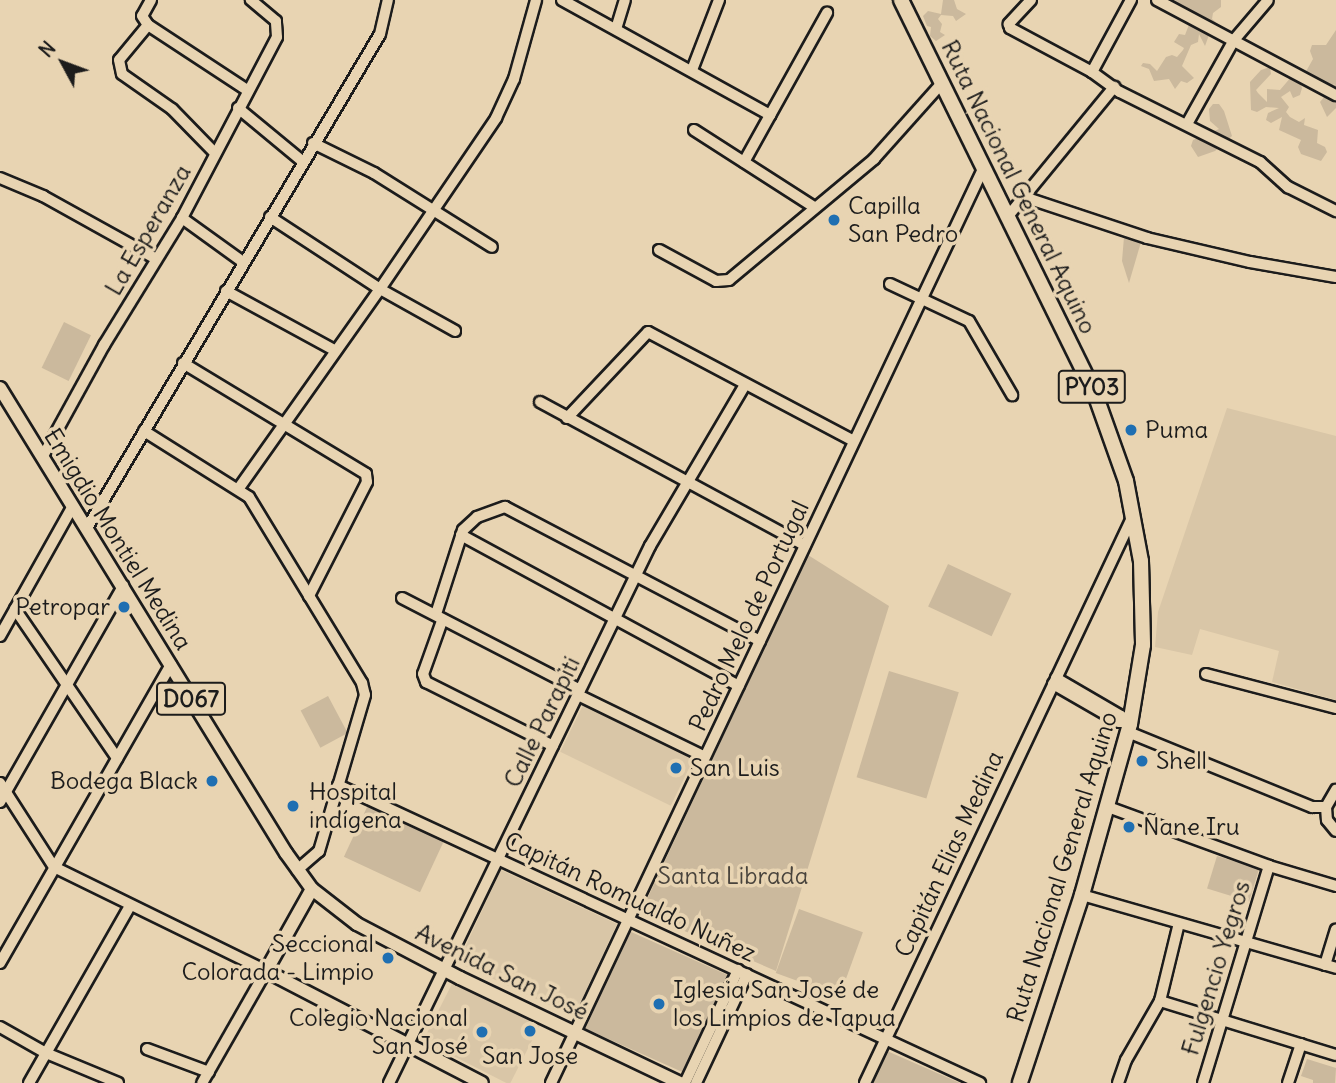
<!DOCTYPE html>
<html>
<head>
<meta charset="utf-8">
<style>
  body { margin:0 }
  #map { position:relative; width:1336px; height:1083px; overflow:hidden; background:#e8d4b2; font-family:Delius,sans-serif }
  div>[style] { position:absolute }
  .built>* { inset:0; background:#d9c6a7; transform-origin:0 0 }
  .green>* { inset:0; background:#cbb99d; transform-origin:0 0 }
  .roads { filter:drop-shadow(2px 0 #1c1c1c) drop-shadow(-2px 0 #1c1c1c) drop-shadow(0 2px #1c1c1c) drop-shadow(0 -2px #1c1c1c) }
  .minor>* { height:10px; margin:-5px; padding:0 5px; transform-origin:5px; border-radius:5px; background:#e8d4b2 }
  .major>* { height:12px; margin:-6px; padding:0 6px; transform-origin:6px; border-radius:6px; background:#e8d4b2 }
  .highway>* { height:14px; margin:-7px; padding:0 7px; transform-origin:7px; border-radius:7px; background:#e8d4b2 }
  .dots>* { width:19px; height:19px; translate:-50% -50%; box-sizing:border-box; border:4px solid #e8d4b2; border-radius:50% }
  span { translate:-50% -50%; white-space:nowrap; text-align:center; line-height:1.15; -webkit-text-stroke:7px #e8d4b2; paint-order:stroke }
  .shield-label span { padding:2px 5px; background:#e8d4b2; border:2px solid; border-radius:5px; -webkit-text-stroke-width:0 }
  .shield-label { font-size:23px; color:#1c1c1c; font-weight:700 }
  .street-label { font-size:24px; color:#1c1c1c }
  .poi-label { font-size:24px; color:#1c1c1c }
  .left { translate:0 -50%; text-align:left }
  .right { translate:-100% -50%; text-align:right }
  .park-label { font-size:24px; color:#48433c }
  .north { position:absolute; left:28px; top:28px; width:70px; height:70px; -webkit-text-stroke:5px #e8d4b2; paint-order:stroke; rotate:311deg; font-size:19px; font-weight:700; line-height:28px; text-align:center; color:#1c1c1c }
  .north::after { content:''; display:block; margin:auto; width:24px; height:32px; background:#1c1c1c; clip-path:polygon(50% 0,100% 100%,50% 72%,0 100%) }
</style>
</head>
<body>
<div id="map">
  <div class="built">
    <i style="clip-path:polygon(1227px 408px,1336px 436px,1336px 700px,1272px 682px,1279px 651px,1200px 629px,1192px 655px,1155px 647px,1158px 612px)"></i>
    <i style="left:583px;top:705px;width:123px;height:52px;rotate:26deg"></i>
    <i style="left:501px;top:870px;width:128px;height:102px;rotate:25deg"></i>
    <i style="left:454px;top:980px;width:97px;height:68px;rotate:27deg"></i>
  </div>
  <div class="green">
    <i style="clip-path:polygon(943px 0,954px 0,957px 9px,966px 14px,956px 21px,953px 16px,941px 15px,938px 19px,942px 24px,940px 32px,945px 35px,936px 41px,930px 36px,931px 27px,927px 26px,923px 16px,928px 11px,941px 14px)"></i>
    <i style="clip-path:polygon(1172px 0,1221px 0,1221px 7px,1213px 13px,1212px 19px,1223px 28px,1209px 35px,1205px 46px,1199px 34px,1198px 42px,1191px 45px,1182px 66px,1194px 78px,1187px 83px,1181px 81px,1175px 89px,1169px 79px,1154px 81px,1149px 69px,1141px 66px,1143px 63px,1150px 64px,1157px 71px,1166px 57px,1172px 55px,1177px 57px,1183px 50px,1184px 48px,1174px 42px,1179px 34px,1185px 35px,1190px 22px)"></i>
    <i style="clip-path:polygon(1336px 30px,1336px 108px,1327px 117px,1320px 102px,1335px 84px,1328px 87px,1304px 75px,1313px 59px,1310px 51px,1312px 45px,1326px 45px)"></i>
    <i style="clip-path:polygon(1270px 67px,1271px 74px,1256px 90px,1258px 93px,1267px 102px,1267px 89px,1280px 90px,1292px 76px,1298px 78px,1302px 88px,1300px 95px,1293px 98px,1290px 91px,1281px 97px,1289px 107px,1286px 112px,1290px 117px,1299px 122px,1305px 118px,1304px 125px,1318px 130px,1317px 143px,1325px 147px,1327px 152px,1321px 161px,1301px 154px,1298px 147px,1301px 140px,1279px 130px,1282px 117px,1271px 123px,1266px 120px,1268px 113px,1279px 108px,1266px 107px,1257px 112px,1251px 110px,1250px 82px,1261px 70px)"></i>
    <i style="clip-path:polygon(1213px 104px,1219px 104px,1224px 111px,1232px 136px,1215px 151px,1198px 157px,1191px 146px,1193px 140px,1219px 129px,1210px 121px,1209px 109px)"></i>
    <i style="clip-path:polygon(1124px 237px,1141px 242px,1129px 283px,1122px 261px)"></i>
    <i style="left:64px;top:322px;width:30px;height:51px;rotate:26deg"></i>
    <i style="clip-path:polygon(808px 555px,889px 606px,776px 971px,641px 912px)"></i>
    <i style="left:948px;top:564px;width:70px;height:47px;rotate:25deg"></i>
    <i style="left:889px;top:671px;width:73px;height:111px;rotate:17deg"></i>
    <i style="left:328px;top:696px;width:42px;height:31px;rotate:62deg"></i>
    <i style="left:368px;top:805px;width:84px;height:57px;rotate:25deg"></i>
    <i style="left:1217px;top:856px;width:44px;height:34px;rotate:17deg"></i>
    <i style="left:799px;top:909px;width:68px;height:68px;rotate:20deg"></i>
    <i style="left:629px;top:931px;width:111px;height:107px;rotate:24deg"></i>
    <i style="clip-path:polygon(887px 1051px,960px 1083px,873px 1083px)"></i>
    <i style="clip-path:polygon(1307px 1059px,1336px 1068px,1335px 1083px,1313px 1083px,1313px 1080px,1301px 1076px)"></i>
  </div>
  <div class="roads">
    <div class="minor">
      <i style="left:151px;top:0;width:18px;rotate:119deg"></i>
      <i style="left:142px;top:16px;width:11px;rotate:56deg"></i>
      <i style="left:148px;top:25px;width:45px;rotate:129.6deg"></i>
      <i style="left:119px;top:60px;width:14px;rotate:78deg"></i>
      <i style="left:122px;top:74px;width:61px;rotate:35deg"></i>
      <i style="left:172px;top:109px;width:62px;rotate:45.7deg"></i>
      <i style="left:562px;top:0;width:238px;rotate:28.9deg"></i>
      <i style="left:1031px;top:0;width:33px;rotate:133deg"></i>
      <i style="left:1009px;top:24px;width:4px;rotate:76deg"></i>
      <i style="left:1010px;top:28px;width:93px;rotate:28.2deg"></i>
      <i style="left:1092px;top:72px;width:34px;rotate:36deg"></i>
      <i style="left:1120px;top:92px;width:157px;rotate:26.6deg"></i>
      <i style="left:1260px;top:162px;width:38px;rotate:42deg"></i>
      <i style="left:1288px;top:187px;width:54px;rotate:26.6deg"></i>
      <i style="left:1157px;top:0;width:203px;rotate:28deg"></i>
      <i style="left:148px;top:25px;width:118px;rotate:33.3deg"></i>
      <i style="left:616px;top:29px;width:30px;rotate:-73deg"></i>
      <i style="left:692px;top:70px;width:75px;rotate:-68.9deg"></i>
      <i style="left:1092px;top:72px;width:82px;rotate:-61.6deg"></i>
      <i style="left:238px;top:108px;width:83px;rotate:39.6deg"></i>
      <i style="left:1187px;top:124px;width:96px;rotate:-60.8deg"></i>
      <i style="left:1234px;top:40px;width:52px;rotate:-49.6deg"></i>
      <i style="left:694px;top:130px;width:143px;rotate:32.7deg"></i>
      <i style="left:313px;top:143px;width:68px;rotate:26.2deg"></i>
      <i style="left:374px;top:173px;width:139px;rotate:32.1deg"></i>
      <i style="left:744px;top:162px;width:171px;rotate:-60.9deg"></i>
      <i style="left:0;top:178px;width:47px;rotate:22.7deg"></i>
      <i style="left:43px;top:196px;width:129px;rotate:29.1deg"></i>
      <i style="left:1024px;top:197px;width:130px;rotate:18.4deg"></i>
      <i style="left:1147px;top:238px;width:106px;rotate:13.1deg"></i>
      <i style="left:1250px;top:262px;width:87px;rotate:9.9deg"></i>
      <i style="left:1009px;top:215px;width:166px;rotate:-50.6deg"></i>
      <i style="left:270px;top:217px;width:131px;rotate:33.2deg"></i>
      <i style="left:380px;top:289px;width:86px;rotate:29.2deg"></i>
      <i style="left:182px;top:218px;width:75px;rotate:35.8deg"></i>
      <i style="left:659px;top:250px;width:65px;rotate:28.5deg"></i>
      <i style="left:716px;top:281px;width:13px;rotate:-4deg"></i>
      <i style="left:729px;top:280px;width:189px;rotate:-39.8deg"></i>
      <i style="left:874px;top:159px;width:102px;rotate:-48.2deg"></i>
      <i style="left:890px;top:284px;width:87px;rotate:25.1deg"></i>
      <i style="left:969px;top:321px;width:86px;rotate:59.8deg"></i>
      <i style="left:226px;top:291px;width:123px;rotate:28.6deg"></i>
      <i style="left:183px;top:363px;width:214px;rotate:31.2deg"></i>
      <i style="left:366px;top:474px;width:8px;rotate:83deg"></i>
      <i style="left:367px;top:482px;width:128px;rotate:117deg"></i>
      <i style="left:540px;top:402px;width:301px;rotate:28.4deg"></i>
      <i style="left:567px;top:418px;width:118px;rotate:-46.7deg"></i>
      <i style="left:648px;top:332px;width:233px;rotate:27.9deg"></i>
      <i style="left:144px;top:431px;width:124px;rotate:32.2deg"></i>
      <i style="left:249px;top:497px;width:218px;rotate:58.7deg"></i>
      <i style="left:362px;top:683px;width:12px;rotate:76deg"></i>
      <i style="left:365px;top:695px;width:163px;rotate:106.4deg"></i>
      <i style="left:319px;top:851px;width:29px;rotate:139deg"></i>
      <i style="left:43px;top:456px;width:127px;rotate:-61.2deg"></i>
      <i style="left:104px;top:345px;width:149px;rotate:-58.4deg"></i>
      <i style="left:182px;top:218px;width:204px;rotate:-62.3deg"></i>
      <i style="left:277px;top:37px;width:16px;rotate:-94deg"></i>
      <i style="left:276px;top:21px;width:33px;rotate:-140deg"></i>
      <i style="left:239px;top:488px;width:244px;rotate:-54.7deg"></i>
      <i style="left:380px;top:289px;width:207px;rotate:-55.8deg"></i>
      <i style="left:496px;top:118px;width:43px;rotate:-65.2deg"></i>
      <i style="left:514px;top:79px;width:82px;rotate:-74.4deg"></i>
      <i style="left:87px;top:528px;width:574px;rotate:-59.33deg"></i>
      <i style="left:380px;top:34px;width:35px;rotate:-77deg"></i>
      <i style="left:461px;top:535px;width:316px;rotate:28.5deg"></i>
      <i style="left:402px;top:598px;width:200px;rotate:27.3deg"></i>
      <i style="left:15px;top:609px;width:181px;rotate:55.6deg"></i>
      <i style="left:436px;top:614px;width:88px;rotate:-72.2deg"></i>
      <i style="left:463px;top:530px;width:19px;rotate:-43deg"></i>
      <i style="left:477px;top:517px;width:30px;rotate:-20deg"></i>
      <i style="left:505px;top:507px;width:288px;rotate:27.7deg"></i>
      <i style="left:442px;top:621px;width:56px;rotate:109.7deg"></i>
      <i style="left:423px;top:674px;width:9px;rotate:69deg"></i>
      <i style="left:426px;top:682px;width:142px;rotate:26.7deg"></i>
      <i style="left:0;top:636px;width:149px;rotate:-60.7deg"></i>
      <i style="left:1206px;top:674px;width:134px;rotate:14.7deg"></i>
      <i style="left:1056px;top:678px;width:75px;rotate:30.3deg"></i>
      <i style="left:1121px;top:716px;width:7px;rotate:56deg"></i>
      <i style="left:1053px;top:684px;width:76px;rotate:29.9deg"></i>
      <i style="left:1119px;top:722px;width:6px"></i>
      <i style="left:578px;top:695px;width:141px;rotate:26deg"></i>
      <i style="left:1128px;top:732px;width:199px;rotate:22.2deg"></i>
      <i style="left:1312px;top:807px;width:14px"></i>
      <i style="left:1326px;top:807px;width:13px;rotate:86deg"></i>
      <i style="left:1327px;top:820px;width:14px;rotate:51deg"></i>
      <i style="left:0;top:783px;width:100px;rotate:57.3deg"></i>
      <i style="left:54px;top:867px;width:236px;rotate:26.1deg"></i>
      <i style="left:266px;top:971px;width:129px;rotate:119.7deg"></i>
      <i style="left:338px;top:785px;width:708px;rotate:24.9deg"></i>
      <i style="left:0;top:802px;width:249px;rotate:-60.3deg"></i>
      <i style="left:1108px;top:807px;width:171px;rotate:20.1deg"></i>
      <i style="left:1269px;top:866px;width:70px;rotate:16.6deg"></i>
      <i style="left:1326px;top:807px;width:20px;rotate:-60deg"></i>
      <i style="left:1082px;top:895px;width:264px;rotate:16deg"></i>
      <i style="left:0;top:963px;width:344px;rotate:-60.2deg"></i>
      <i style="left:1325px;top:965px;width:37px;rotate:-73deg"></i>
      <i style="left:1160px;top:1001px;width:184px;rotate:17.1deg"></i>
      <i style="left:0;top:1027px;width:53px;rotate:29.5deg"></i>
      <i style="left:46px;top:1053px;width:78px;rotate:22.6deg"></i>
      <i style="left:147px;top:1049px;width:66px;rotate:20.4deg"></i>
      <i style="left:29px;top:1083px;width:204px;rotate:-60.3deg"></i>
      <i style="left:389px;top:1083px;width:597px;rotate:-64.08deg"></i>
      <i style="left:650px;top:546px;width:187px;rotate:-59.5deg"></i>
      <i style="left:551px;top:1083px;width:1013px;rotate:-64.7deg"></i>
      <i style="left:685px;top:1083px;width:125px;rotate:-64.9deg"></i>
      <i style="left:696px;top:1083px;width:120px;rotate:-64.9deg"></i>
      <i style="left:865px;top:1083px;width:625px;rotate:-64.71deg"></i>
      <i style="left:1118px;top:1083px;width:24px;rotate:-71deg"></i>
      <i style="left:1126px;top:1060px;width:68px;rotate:-60deg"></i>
      <i style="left:1160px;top:1001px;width:80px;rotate:-76.3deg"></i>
      <i style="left:1203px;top:1083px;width:227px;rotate:-73.1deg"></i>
      <i style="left:1288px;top:1083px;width:41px;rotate:-71.6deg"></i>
    </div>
    <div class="major">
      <i style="left:0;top:388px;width:546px;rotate:58.41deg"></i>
      <i style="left:286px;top:853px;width:44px;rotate:54.2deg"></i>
      <i style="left:312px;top:889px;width:57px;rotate:37.9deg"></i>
      <i style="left:357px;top:924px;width:116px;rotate:27.7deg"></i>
      <i style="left:460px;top:978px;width:244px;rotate:25.5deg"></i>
      <i style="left:312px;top:889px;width:94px;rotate:119.3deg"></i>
      <i style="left:266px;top:971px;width:243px;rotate:27.4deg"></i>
    </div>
    <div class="highway">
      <i style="left:901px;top:0;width:439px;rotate:63.8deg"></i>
      <i style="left:1095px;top:394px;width:92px;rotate:70.4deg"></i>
      <i style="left:1126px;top:481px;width:81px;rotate:79.4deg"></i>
      <i style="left:1141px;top:561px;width:84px;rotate:88.6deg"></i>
      <i style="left:1143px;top:645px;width:80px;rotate:99.3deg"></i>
      <i style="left:1130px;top:724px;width:178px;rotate:105.7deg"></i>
      <i style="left:1082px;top:895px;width:198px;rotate:108.3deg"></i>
    </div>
  </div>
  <div class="dots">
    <i style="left:834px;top:220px;background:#1f6fb2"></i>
    <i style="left:1131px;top:430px;background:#1f6fb2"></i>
    <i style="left:124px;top:607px;background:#1f6fb2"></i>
    <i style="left:1142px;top:761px;background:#1f6fb2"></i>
    <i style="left:676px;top:768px;background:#1f6fb2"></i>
    <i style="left:212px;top:781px;background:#1f6fb2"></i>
    <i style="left:293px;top:806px;background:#1f6fb2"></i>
    <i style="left:1129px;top:827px;background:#1f6fb2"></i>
    <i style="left:388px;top:958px;background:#1f6fb2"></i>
    <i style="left:659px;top:1004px;background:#1f6fb2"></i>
    <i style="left:530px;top:1031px;background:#1f6fb2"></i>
    <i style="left:482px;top:1032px;background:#1f6fb2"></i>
  </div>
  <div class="shield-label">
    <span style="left:1092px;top:387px">PY03</span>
    <span style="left:191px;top:699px">D067</span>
  </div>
  <div class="street-label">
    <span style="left:1019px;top:187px;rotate:64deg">Ruta Nacional General Aquino</span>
    <span style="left:148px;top:230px;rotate:-60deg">La Esperanza</span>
    <span style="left:118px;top:539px;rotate:58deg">Emigdio Montiel Medina</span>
    <span style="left:749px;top:616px;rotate:-65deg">Pedro Melo de Portugal</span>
    <span style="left:542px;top:722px;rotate:-64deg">Calle Parapiti</span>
    <span style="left:949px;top:854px;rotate:-65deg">Capitán Elias Medina</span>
    <span style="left:1062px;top:867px;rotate:-73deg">Ruta Nacional General Aquino</span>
    <span style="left:630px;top:897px;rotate:25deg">Capitán Romualdo Nuñez</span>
    <span style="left:1216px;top:968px;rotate:-73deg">Fulgencio Yegros</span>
    <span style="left:502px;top:972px;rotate:26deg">Avenida San José</span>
  </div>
  <div class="poi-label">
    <span class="left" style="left:848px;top:220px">Capilla<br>San Pedro</span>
    <span class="left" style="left:1145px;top:430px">Puma</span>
    <span class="right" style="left:110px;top:607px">Petropar</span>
    <span class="left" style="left:1156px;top:761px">Shell</span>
    <span class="left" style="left:690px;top:768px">San Luis</span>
    <span class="right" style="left:198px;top:781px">Bodega Black</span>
    <span class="left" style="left:309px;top:806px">Hospital<br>indígena</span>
    <span class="left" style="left:1143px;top:827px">Ñane Iru</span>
    <span class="right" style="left:374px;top:958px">Seccional<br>Colorada - Limpio</span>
    <span class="left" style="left:673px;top:1004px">Iglesia San José de<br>los Limpios de Tapua</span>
    <span class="right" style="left:468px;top:1032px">Colegio Nacional<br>San José</span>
    <span style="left:530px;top:1056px">San Jose</span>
  </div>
  <div class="park-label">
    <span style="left:733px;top:876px">Santa Librada</span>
  </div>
  <div class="north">N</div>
</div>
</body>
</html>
